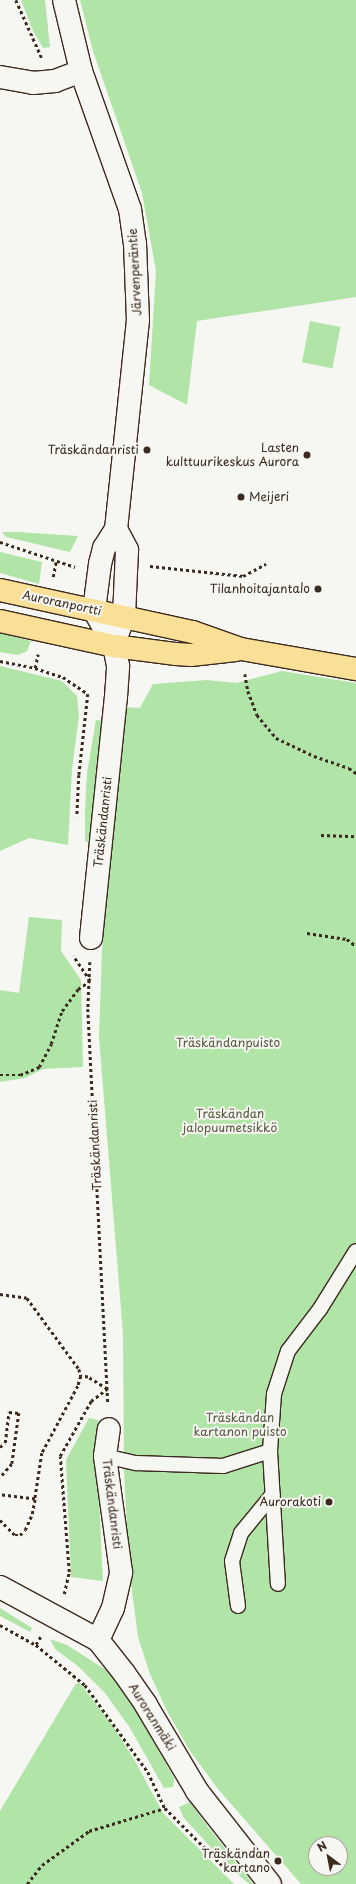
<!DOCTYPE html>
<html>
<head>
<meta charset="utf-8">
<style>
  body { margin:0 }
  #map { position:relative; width:356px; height:1884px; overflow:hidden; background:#f6f6f2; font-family:"Playpen Sans",sans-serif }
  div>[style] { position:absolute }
  .green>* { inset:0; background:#b0e5a7; transform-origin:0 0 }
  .path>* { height:2.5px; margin-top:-1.25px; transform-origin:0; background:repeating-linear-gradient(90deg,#3b2a1e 0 3px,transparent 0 6px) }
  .roads { filter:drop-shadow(1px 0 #3b2a1e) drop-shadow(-1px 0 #3b2a1e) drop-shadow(0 1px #3b2a1e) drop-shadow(0 -1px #3b2a1e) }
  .service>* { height:14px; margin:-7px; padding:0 7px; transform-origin:7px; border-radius:7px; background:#f6f6f2 }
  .minor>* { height:22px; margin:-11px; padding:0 11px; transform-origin:11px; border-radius:11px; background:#f6f6f2 }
  .tertiary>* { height:22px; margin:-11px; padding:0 11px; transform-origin:11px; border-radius:11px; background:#f6f6f2 }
  .secondary>* { height:22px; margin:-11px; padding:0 11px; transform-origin:11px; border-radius:11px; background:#f6f6f2 }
  .primary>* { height:22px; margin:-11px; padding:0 11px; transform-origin:11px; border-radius:11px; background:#fadf96 }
  .dots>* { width:11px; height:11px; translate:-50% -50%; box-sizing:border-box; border:2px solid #f6f6f2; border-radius:50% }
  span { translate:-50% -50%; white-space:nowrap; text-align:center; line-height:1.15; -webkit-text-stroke:4px #f6f6f2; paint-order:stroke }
  .street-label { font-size:12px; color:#3b2a1e }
  .poi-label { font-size:12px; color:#3b2a1e }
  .right { translate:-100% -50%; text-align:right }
  .left { translate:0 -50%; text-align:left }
  .park-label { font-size:12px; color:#585940 }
  .north { position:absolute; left:308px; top:1836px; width:40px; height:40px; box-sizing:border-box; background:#f6f6f2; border:1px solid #aba49d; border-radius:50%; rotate:328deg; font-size:11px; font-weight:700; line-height:16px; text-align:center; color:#3b2a1e }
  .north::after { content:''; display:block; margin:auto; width:14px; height:18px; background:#3b2a1e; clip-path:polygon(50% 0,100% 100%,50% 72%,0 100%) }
</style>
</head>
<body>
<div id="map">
  <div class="green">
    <i style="clip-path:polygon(21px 0,45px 0,50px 47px,43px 48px,33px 31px)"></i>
    <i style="clip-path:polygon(80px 0,356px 0,356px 297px,197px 321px,187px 405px,149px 385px,156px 271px,142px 193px,93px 51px)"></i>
    <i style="left:310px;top:321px;width:31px;height:42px;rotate:11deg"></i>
    <i style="clip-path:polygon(2px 532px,18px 532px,78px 536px,70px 552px,6px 537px)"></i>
    <i style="clip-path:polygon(0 552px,42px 562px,39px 584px,0 573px)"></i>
    <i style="clip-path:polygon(0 633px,31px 641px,27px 651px,18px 655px,0 652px)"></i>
    <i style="clip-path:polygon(0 666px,62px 681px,77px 696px,79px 716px,72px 769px,68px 845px,29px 838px,0 851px)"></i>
    <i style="clip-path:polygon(evenodd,282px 671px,356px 683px,356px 1884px,301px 1884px,218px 1789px,190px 1751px,167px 1711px,150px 1674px,138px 1637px,129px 1568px,124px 1471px,123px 1334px,99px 1037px,102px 950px,113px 811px,125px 707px,140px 708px,153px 684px,207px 680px,236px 683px,282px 671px,316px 1844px,340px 1844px,340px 1868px,316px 1868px,316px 1844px)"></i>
    <i style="clip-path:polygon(96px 720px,103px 721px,89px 843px,85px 841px,85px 810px,87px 773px)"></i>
    <i style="clip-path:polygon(29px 917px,62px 920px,61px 951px,81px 980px,83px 1067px,43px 1069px,25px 1078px,0 1082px,0 990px,19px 993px)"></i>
    <i style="clip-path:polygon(89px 1418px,98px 1420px,97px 1458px,103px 1581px,71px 1577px,66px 1460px)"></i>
    <i style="clip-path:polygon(0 1608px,32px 1628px,30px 1632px,0 1616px)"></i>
    <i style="clip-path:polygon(50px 1639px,67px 1645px,106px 1670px,124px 1689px,174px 1778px,173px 1787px,164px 1788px,130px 1728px,105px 1693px,79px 1667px,55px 1649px)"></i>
    <i style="clip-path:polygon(79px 1682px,113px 1726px,135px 1761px,163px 1813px,234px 1884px,0 1884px,0 1811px,75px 1685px)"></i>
    <i style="clip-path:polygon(190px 1802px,208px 1827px,253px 1884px,249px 1884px,227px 1865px,184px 1818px,179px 1807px)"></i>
  </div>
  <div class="path">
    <i style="left:16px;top:0;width:64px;rotate:65.9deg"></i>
    <i style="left:0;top:542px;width:79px;rotate:18.4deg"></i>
    <i style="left:150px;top:566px;width:94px;rotate:6.1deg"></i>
    <i style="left:243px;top:576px;width:26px;rotate:-28deg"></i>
    <i style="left:53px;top:577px;width:15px;rotate:-79deg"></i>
    <i style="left:0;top:661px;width:36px;rotate:11deg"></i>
    <i style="left:35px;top:668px;width:14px;rotate:-78deg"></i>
    <i style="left:35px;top:668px;width:29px;rotate:18deg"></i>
    <i style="left:63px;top:677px;width:30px;rotate:34deg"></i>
    <i style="left:88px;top:694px;width:81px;rotate:96.3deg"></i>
    <i style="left:79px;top:775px;width:42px;rotate:92.7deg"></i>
    <i style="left:245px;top:674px;width:17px;rotate:80deg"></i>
    <i style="left:248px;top:691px;width:26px;rotate:69deg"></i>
    <i style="left:257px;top:715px;width:30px;rotate:50deg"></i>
    <i style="left:276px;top:738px;width:42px;rotate:25.3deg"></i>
    <i style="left:314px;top:756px;width:37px;rotate:19deg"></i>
    <i style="left:349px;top:768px;width:9px;rotate:36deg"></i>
    <i style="left:321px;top:835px;width:35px;rotate:2deg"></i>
    <i style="left:307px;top:933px;width:40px;rotate:8.5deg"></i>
    <i style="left:347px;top:939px;width:11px;rotate:38deg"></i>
    <i style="left:90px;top:962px;width:47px;rotate:92.4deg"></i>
    <i style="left:88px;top:1009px;width:396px;rotate:87.1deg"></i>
    <i style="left:0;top:1075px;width:20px"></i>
    <i style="left:20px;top:1075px;width:21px;rotate:-23deg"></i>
    <i style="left:39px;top:1067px;width:26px;rotate:-62deg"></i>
    <i style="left:51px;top:1044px;width:35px;rotate:-72deg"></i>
    <i style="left:62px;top:1011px;width:27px;rotate:-54deg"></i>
    <i style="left:78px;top:989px;width:14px;rotate:-34deg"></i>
    <i style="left:90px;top:981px;width:30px;rotate:-124deg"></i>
    <i style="left:0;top:1294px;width:27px;rotate:8deg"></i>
    <i style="left:27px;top:1298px;width:88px;rotate:53.8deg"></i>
    <i style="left:79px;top:1369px;width:7px;rotate:74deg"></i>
    <i style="left:81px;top:1376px;width:10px;rotate:107deg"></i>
    <i style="left:78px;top:1386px;width:76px;rotate:118.2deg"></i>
    <i style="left:42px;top:1453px;width:47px;rotate:98.7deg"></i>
    <i style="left:35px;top:1499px;width:35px;rotate:-173deg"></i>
    <i style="left:0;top:1447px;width:6px;rotate:-39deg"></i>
    <i style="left:5px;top:1443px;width:31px;rotate:-83deg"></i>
    <i style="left:9px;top:1412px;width:10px;rotate:6deg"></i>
    <i style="left:19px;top:1413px;width:51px;rotate:97.8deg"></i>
    <i style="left:12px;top:1464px;width:18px;rotate:131deg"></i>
    <i style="left:0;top:1520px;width:21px;rotate:45deg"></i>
    <i style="left:15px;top:1535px;width:5px"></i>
    <i style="left:20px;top:1535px;width:7px;rotate:-45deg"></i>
    <i style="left:25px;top:1530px;width:17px;rotate:-66deg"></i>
    <i style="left:32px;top:1514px;width:15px;rotate:-79deg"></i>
    <i style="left:64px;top:1594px;width:23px;rotate:-77deg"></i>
    <i style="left:69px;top:1572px;width:116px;rotate:-94.4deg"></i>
    <i style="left:60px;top:1456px;width:63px;rotate:-60.6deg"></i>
    <i style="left:91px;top:1401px;width:20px;rotate:-37deg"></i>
    <i style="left:107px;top:1389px;width:22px;rotate:-148deg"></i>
    <i style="left:88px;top:1377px;width:7px;rotate:-172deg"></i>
    <i style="left:0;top:1625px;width:41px;rotate:29.1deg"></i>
    <i style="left:41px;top:1637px;width:9px;rotate:122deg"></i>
    <i style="left:36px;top:1645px;width:63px;rotate:39.2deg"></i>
    <i style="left:85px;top:1685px;width:107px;rotate:54.1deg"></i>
    <i style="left:148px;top:1772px;width:40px;rotate:65deg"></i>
    <i style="left:165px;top:1808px;width:81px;rotate:45deg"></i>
    <i style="left:27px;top:1884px;width:24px;rotate:-52deg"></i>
    <i style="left:42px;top:1865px;width:58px;rotate:-35.9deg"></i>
    <i style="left:89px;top:1831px;width:79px;rotate:-16.8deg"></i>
  </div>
  <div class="roads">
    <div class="service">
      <i style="left:270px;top:1451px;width:57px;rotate:-86deg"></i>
      <i style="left:274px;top:1394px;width:45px;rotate:-72deg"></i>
      <i style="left:288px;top:1351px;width:53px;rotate:-52.7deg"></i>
      <i style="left:320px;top:1309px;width:68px;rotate:-58.2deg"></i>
      <i style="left:105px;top:1456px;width:32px;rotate:13deg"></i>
      <i style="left:136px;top:1463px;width:87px;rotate:2deg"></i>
      <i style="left:223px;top:1466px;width:49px;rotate:-17.7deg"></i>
      <i style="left:270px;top:1451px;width:133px;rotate:86.6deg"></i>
      <i style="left:238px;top:1606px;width:45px;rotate:-97.6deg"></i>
      <i style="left:232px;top:1561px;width:29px;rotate:-72deg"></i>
      <i style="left:241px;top:1533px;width:50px;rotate:-50.6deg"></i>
    </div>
    <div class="minor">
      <i style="left:0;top:77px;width:34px;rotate:10deg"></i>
      <i style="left:33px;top:83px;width:22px;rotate:-5deg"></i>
      <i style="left:55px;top:81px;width:28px;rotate:-21deg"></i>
      <i style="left:91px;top:938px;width:242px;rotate:-84.1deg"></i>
      <i style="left:116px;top:697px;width:31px;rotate:-86deg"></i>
      <i style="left:118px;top:666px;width:20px;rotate:-101deg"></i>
      <i style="left:98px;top:1640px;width:35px;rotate:-65deg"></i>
      <i style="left:113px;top:1608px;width:37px;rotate:-77deg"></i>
      <i style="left:121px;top:1572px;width:117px;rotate:-97.9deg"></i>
      <i style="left:105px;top:1456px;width:27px;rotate:-82deg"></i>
    </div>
    <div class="tertiary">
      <i style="left:64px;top:0;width:73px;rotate:76.5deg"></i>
      <i style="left:81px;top:71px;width:146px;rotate:70.5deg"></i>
      <i style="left:130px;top:209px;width:34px;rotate:82deg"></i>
      <i style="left:135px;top:243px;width:77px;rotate:87.8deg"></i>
      <i style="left:138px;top:320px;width:210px;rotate:96deg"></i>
      <i style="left:116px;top:529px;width:22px;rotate:122deg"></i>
      <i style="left:104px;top:548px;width:16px;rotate:104deg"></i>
      <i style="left:100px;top:564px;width:46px;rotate:97.4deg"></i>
      <i style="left:94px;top:610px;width:41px;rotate:60.9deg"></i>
      <i style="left:116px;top:529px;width:24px;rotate:62deg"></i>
      <i style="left:127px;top:550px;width:66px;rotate:92.6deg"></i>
      <i style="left:124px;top:616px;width:20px;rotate:110deg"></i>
    </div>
    <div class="secondary">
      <i style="left:0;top:1587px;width:111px;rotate:28.4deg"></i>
      <i style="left:98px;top:1640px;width:42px;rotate:51.8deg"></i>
      <i style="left:124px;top:1673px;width:39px;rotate:55deg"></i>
      <i style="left:146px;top:1705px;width:100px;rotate:59.3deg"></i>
      <i style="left:197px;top:1791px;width:118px;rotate:51.9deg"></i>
    </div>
    <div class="primary">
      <i style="left:0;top:590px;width:198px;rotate:12.3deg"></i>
      <i style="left:193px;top:632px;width:51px;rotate:19.5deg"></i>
      <i style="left:241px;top:649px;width:117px;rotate:9.9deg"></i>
      <i style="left:0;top:621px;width:117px;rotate:12.4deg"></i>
      <i style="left:114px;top:646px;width:63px;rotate:7.4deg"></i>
      <i style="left:176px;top:654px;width:15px;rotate:4deg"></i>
      <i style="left:191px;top:655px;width:45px;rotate:-6.3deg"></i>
    </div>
  </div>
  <div class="dots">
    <i style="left:147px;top:450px;background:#3b2a1e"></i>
    <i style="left:307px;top:455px;background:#3b2a1e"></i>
    <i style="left:241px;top:497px;background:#3b2a1e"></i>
    <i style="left:318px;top:589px;background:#3b2a1e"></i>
    <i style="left:329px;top:1502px;background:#3b2a1e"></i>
    <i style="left:278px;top:1861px;background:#3b2a1e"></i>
  </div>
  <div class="street-label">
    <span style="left:135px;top:272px;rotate:-93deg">Järvenperäntie</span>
    <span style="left:62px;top:603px;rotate:12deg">Auroranportti</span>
    <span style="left:103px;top:822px;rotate:-84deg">Träskändanristi</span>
    <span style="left:95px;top:1145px;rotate:-93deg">Träskändanristi</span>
    <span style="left:112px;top:1504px;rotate:83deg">Träskändanristi</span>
    <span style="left:152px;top:1717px;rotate:58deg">Auroranmäki</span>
  </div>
  <div class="poi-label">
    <span class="right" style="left:299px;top:455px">Lasten<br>kulttuurikeskus Aurora</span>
    <span class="right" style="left:139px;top:450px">Träskändanristi</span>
    <span class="left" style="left:249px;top:497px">Meijeri</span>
    <span class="right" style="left:310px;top:589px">Tilanhoitajantalo</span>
    <span class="right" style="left:321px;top:1502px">Aurorakoti</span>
    <span class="right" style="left:270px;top:1861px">Träskändan<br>kartano</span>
  </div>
  <div class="park-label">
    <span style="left:228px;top:1043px">Träskändanpuisto</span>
    <span style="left:230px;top:1121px">Träskändan<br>jalopuumetsikkö</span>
    <span style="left:240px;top:1425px">Träskändan<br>kartanon puisto</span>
  </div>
  <div class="north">N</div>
</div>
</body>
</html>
